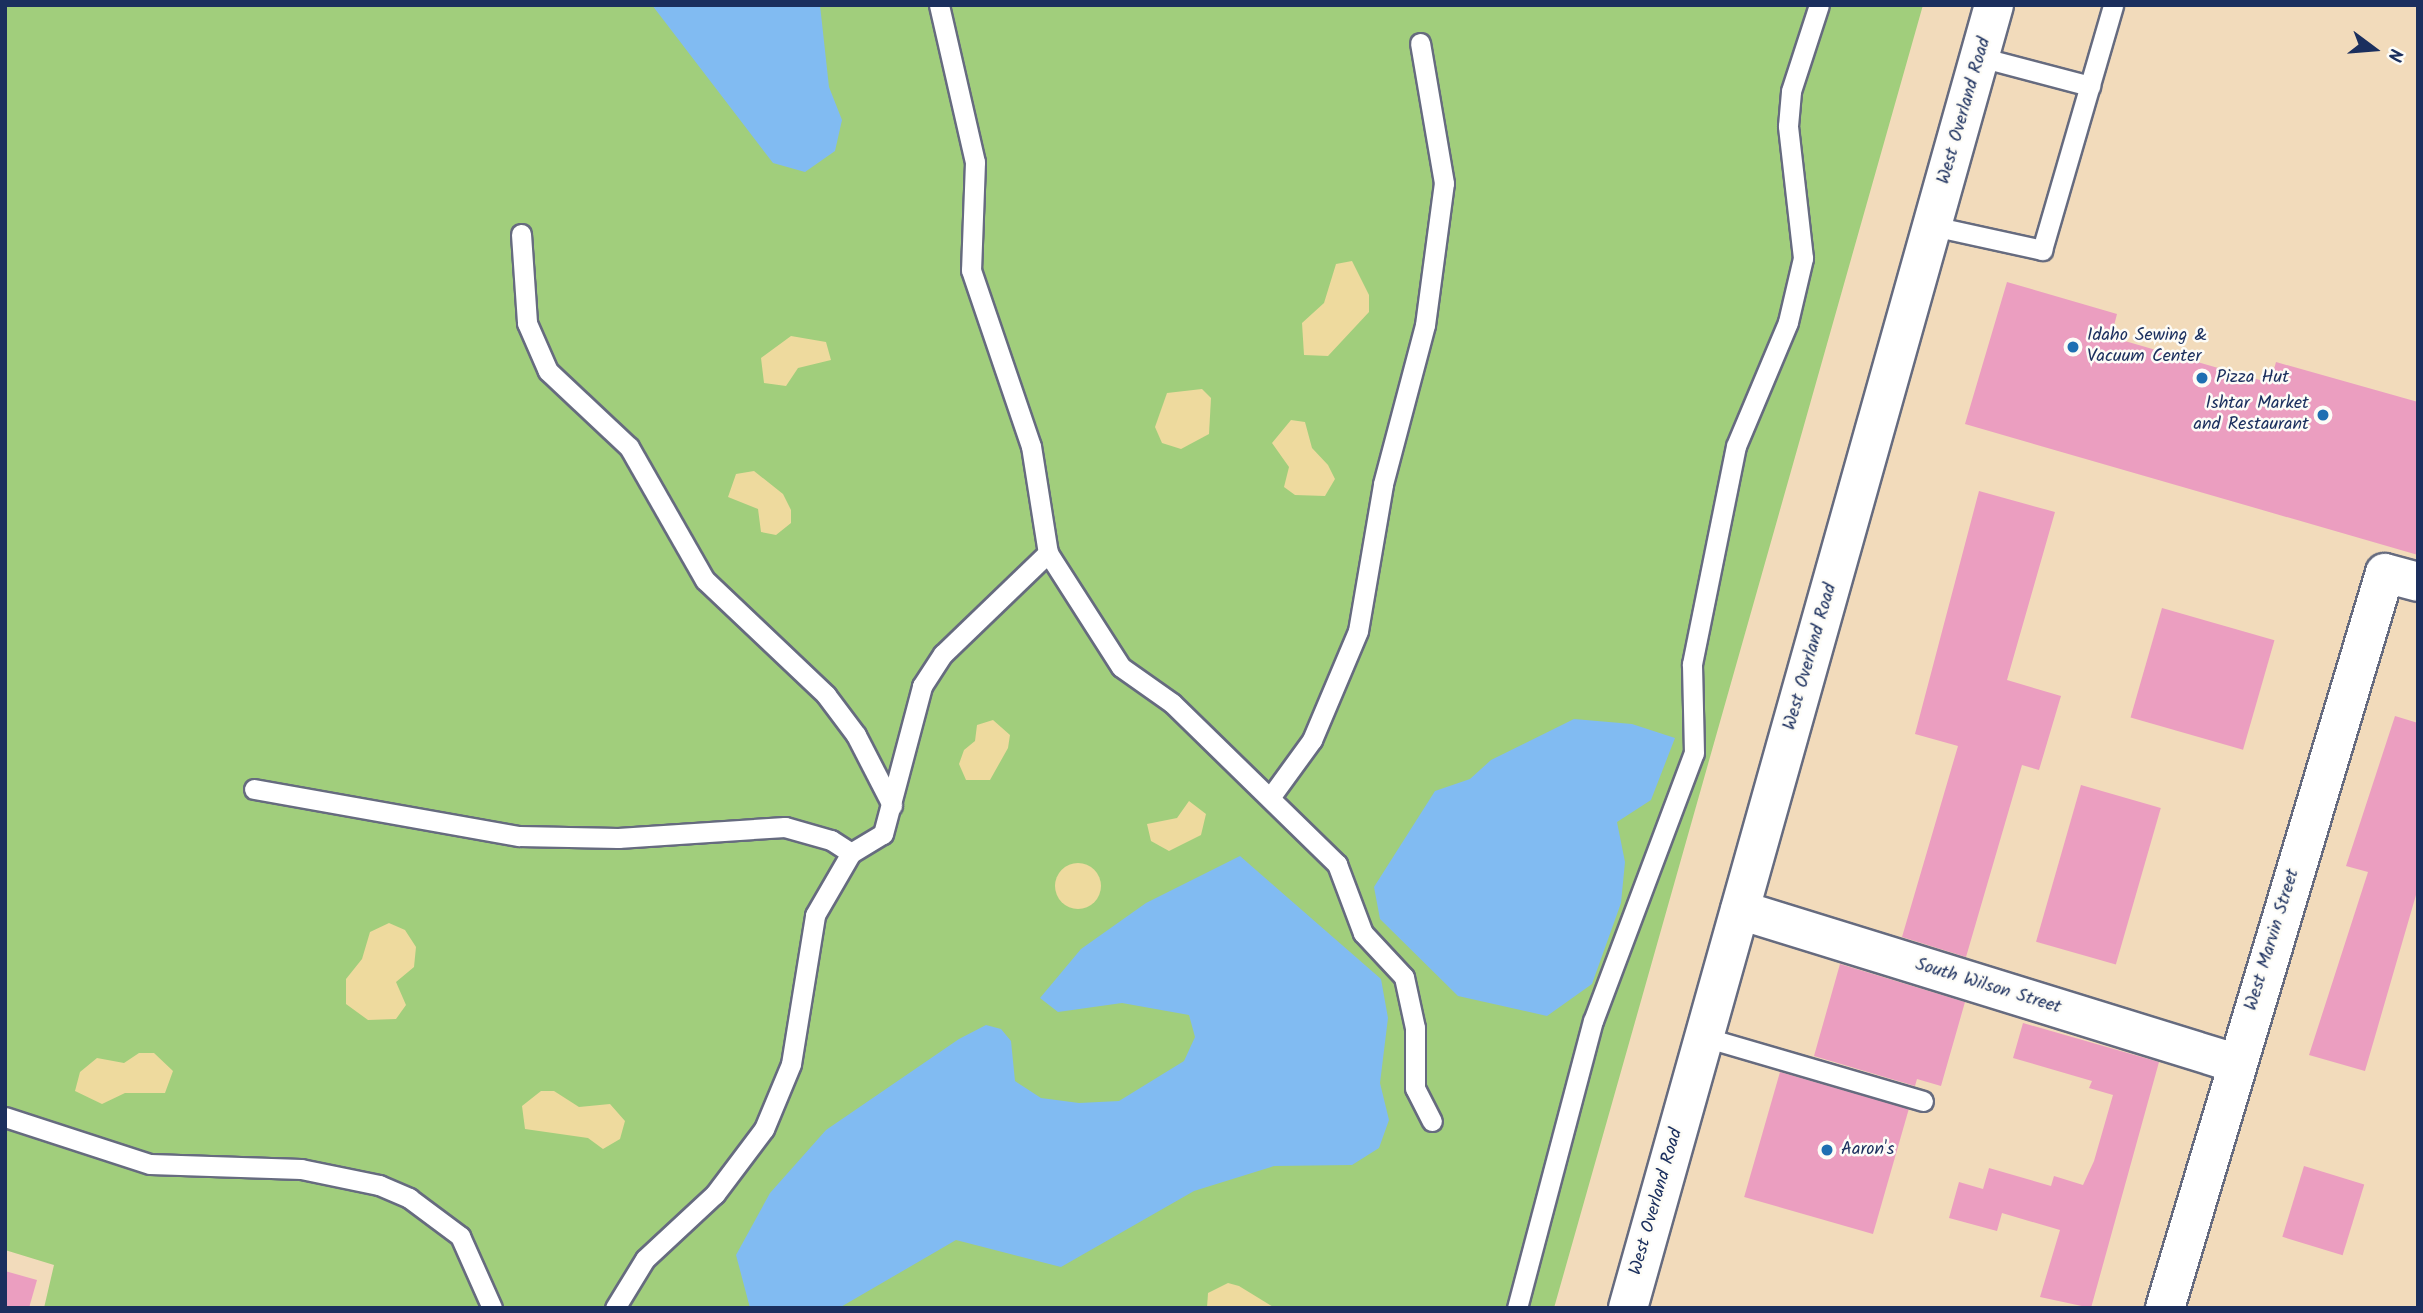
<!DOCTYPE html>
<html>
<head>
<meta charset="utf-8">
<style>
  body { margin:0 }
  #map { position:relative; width:2423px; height:1313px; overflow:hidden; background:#f2dbbb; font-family:Kalam,sans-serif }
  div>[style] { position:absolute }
  .green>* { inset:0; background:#a1ce7c }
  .sand>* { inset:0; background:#eeda9e }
  .round { border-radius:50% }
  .water>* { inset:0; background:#81bbf2 }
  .building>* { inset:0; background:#eb9ec0; transform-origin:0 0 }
  .roads { filter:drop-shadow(2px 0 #666b7f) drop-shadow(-2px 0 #666b7f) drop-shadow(0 2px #666b7f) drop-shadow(0 -2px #666b7f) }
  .lane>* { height:19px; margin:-9.5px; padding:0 9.5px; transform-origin:9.5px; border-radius:9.5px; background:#fff }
  .street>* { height:38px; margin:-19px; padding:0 19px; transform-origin:19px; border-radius:19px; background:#fff }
  .primary>* { height:38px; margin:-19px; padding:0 19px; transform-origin:19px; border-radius:19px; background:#fff }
  .dots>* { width:19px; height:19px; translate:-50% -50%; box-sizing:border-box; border:4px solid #fdfcf7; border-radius:50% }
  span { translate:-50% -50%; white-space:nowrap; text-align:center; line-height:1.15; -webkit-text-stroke:5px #fdfcf7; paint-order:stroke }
  .street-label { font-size:18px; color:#1b2f5e }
  .poi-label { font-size:18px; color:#1b2f5e }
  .left { translate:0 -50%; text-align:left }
  .right { translate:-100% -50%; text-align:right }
  .frame { position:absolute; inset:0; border:7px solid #1b2f5e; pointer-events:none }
  .north { position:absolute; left:2339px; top:14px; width:70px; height:70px; -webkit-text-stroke:5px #fdfcf7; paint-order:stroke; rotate:106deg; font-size:19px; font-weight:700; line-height:28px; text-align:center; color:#1b2f5e }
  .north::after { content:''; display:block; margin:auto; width:24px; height:32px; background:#1b2f5e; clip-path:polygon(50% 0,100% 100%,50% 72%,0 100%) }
</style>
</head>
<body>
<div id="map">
  <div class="green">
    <i style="clip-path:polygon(5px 5px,1923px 5px,1554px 1308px,44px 1308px,54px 1265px,5px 1250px)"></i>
  </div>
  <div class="sand">
    <i style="clip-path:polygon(1352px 261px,1369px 295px,1369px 312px,1328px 356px,1304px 355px,1302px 323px,1324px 303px,1336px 264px)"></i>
    <i style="clip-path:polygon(791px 336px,826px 342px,831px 360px,798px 368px,786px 386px,764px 383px,761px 358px)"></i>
    <i style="clip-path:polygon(1202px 389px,1211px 398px,1209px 434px,1181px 449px,1162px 443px,1155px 427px,1167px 393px)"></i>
    <i style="clip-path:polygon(1291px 420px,1305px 422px,1312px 448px,1328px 465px,1335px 479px,1325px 496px,1295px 495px,1284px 487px,1289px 467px,1272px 443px)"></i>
    <i style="clip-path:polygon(754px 471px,783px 494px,791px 510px,791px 523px,776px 535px,761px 532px,758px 509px,728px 497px,736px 474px)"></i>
    <i style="clip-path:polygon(993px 720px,1010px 735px,1008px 748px,990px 780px,966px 780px,959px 764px,964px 750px,975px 741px,977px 725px)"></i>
    <i style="clip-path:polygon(1189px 801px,1206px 814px,1201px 835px,1169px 851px,1151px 841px,1147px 824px,1177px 818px)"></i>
    <i class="round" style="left:1055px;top:863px;width:46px;height:46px"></i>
    <i style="clip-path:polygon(389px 923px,405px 930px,416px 947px,414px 967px,396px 982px,406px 1005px,396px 1019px,368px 1020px,346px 1004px,346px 979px,362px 959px,370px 932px)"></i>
    <i style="clip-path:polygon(139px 1053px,154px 1053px,173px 1071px,165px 1093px,125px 1093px,102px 1104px,75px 1091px,80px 1072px,97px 1058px,124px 1063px)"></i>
    <i style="clip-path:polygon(541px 1091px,554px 1091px,579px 1107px,610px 1104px,625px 1121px,620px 1139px,603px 1149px,588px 1138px,525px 1129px,522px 1106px)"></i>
    <i style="clip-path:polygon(1228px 1283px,1239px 1286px,1275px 1308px,1207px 1308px,1208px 1293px)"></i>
  </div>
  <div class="water">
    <i style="clip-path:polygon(652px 5px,820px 5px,829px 87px,842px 120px,835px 151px,805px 172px,773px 163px)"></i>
    <i style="clip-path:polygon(1574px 719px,1632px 724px,1675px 738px,1651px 800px,1617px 822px,1625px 862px,1621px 903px,1592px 984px,1547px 1016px,1458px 996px,1380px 919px,1374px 887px,1435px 791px,1470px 779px,1491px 760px)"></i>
    <i style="clip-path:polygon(1240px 856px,1381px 979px,1388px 1018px,1380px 1083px,1389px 1120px,1379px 1148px,1352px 1165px,1274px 1166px,1194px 1191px,1061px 1267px,956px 1240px,839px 1308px,750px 1308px,736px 1255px,770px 1193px,826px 1130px,959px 1039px,986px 1025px,1001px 1029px,1011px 1041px,1015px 1081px,1041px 1098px,1079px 1103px,1119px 1101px,1184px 1061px,1195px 1037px,1189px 1015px,1122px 1003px,1058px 1012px,1040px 998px,1081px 949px,1146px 903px)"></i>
  </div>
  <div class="building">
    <i style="clip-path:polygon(2007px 282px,2117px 314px,2111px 337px,2270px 383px,2276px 362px,2418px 402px,2418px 555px,1965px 424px)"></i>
    <i style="clip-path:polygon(1979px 491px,2055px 512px,2007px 680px,2061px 696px,2039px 770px,2022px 765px,1966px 957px,1902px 937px,1958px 746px,1915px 734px)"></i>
    <i style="left:2162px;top:608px;width:117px;height:114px;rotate:16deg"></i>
    <i style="clip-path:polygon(2395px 716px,2418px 723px,2418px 888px,2365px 1071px,2309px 1055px,2368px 872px,2346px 866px)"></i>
    <i style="left:2081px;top:785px;width:83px;height:163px;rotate:16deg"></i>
    <i style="clip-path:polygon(1840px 964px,1965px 1002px,1941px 1086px,1917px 1079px,1915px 1086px,1814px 1056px)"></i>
    <i style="clip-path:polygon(2023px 1023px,2159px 1062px,2091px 1308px,2040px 1297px,2060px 1230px,2002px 1213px,1997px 1231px,1949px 1218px,1959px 1182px,1983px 1189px,1989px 1168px,2051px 1186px,2054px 1176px,2083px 1185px,2094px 1161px,2113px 1095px,2089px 1088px,2092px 1081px,2013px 1058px)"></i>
    <i style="left:1780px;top:1072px;width:134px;height:130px;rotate:16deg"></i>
    <i style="left:2304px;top:1166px;width:63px;height:74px;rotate:17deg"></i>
    <i style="clip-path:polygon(5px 1271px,37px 1280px,29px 1308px,5px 1308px)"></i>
  </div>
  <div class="roads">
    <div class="lane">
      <i style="left:939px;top:5px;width:161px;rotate:77.1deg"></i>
      <i style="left:975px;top:162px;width:108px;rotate:92.1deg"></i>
      <i style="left:971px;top:270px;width:186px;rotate:71.2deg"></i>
      <i style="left:1031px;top:446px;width:108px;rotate:81deg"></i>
      <i style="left:1048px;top:553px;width:135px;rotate:57.4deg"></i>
      <i style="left:1121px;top:667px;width:62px;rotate:35.2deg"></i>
      <i style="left:1172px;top:703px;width:231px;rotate:44.3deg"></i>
      <i style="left:1337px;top:864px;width:74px;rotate:69.4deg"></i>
      <i style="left:1363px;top:933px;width:60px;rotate:47deg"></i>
      <i style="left:1404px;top:977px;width:52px;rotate:77.8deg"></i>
      <i style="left:1415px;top:1028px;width:60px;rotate:90deg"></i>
      <i style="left:1415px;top:1088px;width:37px;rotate:63deg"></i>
      <i style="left:1980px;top:57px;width:114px;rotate:14.8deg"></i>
      <i style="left:1933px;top:226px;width:112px;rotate:12.4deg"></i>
      <i style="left:2042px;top:250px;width:255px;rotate:-73.8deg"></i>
      <i style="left:521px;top:234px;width:89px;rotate:86.1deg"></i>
      <i style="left:527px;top:323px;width:52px;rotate:66.4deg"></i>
      <i style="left:548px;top:371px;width:111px;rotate:43.2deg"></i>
      <i style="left:629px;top:447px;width:153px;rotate:60.3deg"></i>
      <i style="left:705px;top:580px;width:167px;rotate:43.5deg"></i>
      <i style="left:826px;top:695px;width:50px;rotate:53.1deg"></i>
      <i style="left:856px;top:735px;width:79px;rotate:62.8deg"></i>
      <i style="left:254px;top:789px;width:269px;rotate:10.1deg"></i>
      <i style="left:519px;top:836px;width:99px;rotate:1.2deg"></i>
      <i style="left:618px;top:838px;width:167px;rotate:-3.8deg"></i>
      <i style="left:785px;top:827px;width:48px;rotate:15.8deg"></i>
      <i style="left:831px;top:840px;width:24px;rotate:33deg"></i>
      <i style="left:1272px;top:795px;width:68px;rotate:-54deg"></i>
      <i style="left:1312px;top:740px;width:118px;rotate:-67.1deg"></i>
      <i style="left:1358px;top:631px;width:149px;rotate:-80.3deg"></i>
      <i style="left:1383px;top:484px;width:164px;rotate:-75.2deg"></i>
      <i style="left:1425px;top:325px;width:143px;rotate:-82.4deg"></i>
      <i style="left:1444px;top:183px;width:142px;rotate:-99.7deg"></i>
      <i style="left:1704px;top:1037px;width:228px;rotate:16.3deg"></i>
      <i style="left:5px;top:1117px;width:152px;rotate:18deg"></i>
      <i style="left:150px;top:1164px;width:151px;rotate:1.9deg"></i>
      <i style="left:301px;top:1169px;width:80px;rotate:11.6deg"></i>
      <i style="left:379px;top:1185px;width:33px;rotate:23deg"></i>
      <i style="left:409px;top:1198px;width:64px;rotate:36.7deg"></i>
      <i style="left:460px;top:1236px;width:79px;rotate:66deg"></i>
      <i style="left:615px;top:1308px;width:57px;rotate:-58.5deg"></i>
      <i style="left:645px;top:1259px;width:96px;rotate:-42.9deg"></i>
      <i style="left:715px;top:1194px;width:81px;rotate:-53deg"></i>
      <i style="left:764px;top:1129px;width:70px;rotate:-67.4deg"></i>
      <i style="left:791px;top:1064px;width:151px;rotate:-80.8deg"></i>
      <i style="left:815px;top:915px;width:72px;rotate:-59.9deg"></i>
      <i style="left:851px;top:853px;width:37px;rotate:-31deg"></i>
      <i style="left:883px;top:834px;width:153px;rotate:-75.2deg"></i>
      <i style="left:922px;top:686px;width:38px;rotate:-57deg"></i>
      <i style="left:943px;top:654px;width:146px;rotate:-43.9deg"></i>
      <i style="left:1517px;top:1308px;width:297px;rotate:-75.2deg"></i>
      <i style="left:1593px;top:1021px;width:286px;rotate:-69.4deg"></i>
      <i style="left:1694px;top:753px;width:89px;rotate:-91.3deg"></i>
      <i style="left:1692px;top:664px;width:222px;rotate:-78.6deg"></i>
      <i style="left:1736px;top:446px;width:134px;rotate:-67.2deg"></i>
      <i style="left:1788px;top:322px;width:66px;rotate:-76.8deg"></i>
      <i style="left:1803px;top:258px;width:133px;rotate:-96.5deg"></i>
      <i style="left:1788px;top:126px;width:35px;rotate:-85deg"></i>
      <i style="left:1791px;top:91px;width:90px;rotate:-72deg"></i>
    </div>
    <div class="street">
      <i style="left:1740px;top:910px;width:518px;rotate:17.18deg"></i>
      <i style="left:2165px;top:1308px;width:767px;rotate:-73.34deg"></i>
      <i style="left:2385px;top:573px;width:34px;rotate:15deg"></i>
    </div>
    <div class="primary">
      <i style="left:1628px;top:1308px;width:1353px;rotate:-74.31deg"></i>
    </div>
  </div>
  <div class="dots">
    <i style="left:2073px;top:347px;background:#1f6fb2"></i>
    <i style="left:2202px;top:378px;background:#1f6fb2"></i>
    <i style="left:2323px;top:415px;background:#1f6fb2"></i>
    <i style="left:1827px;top:1150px;background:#1f6fb2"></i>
  </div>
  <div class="street-label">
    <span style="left:1965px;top:111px;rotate:-74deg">West Overland Road</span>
    <span style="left:1811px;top:657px;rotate:-74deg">West Overland Road</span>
    <span style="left:2273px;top:940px;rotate:-73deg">West Marvin Street</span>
    <span style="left:1988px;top:987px;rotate:17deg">South Wilson Street</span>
    <span style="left:1657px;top:1202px;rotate:-74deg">West Overland Road</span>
  </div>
  <div class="poi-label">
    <span class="left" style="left:2087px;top:347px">Idaho Sewing &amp;<br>Vacuum Center</span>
    <span class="left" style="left:2216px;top:378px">Pizza Hut</span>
    <span class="right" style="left:2309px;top:415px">Ishtar Market<br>and Restaurant</span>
    <span class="left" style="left:1841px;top:1150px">Aaron's</span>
  </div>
  <div class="frame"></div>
  <div class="north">N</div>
</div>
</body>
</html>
